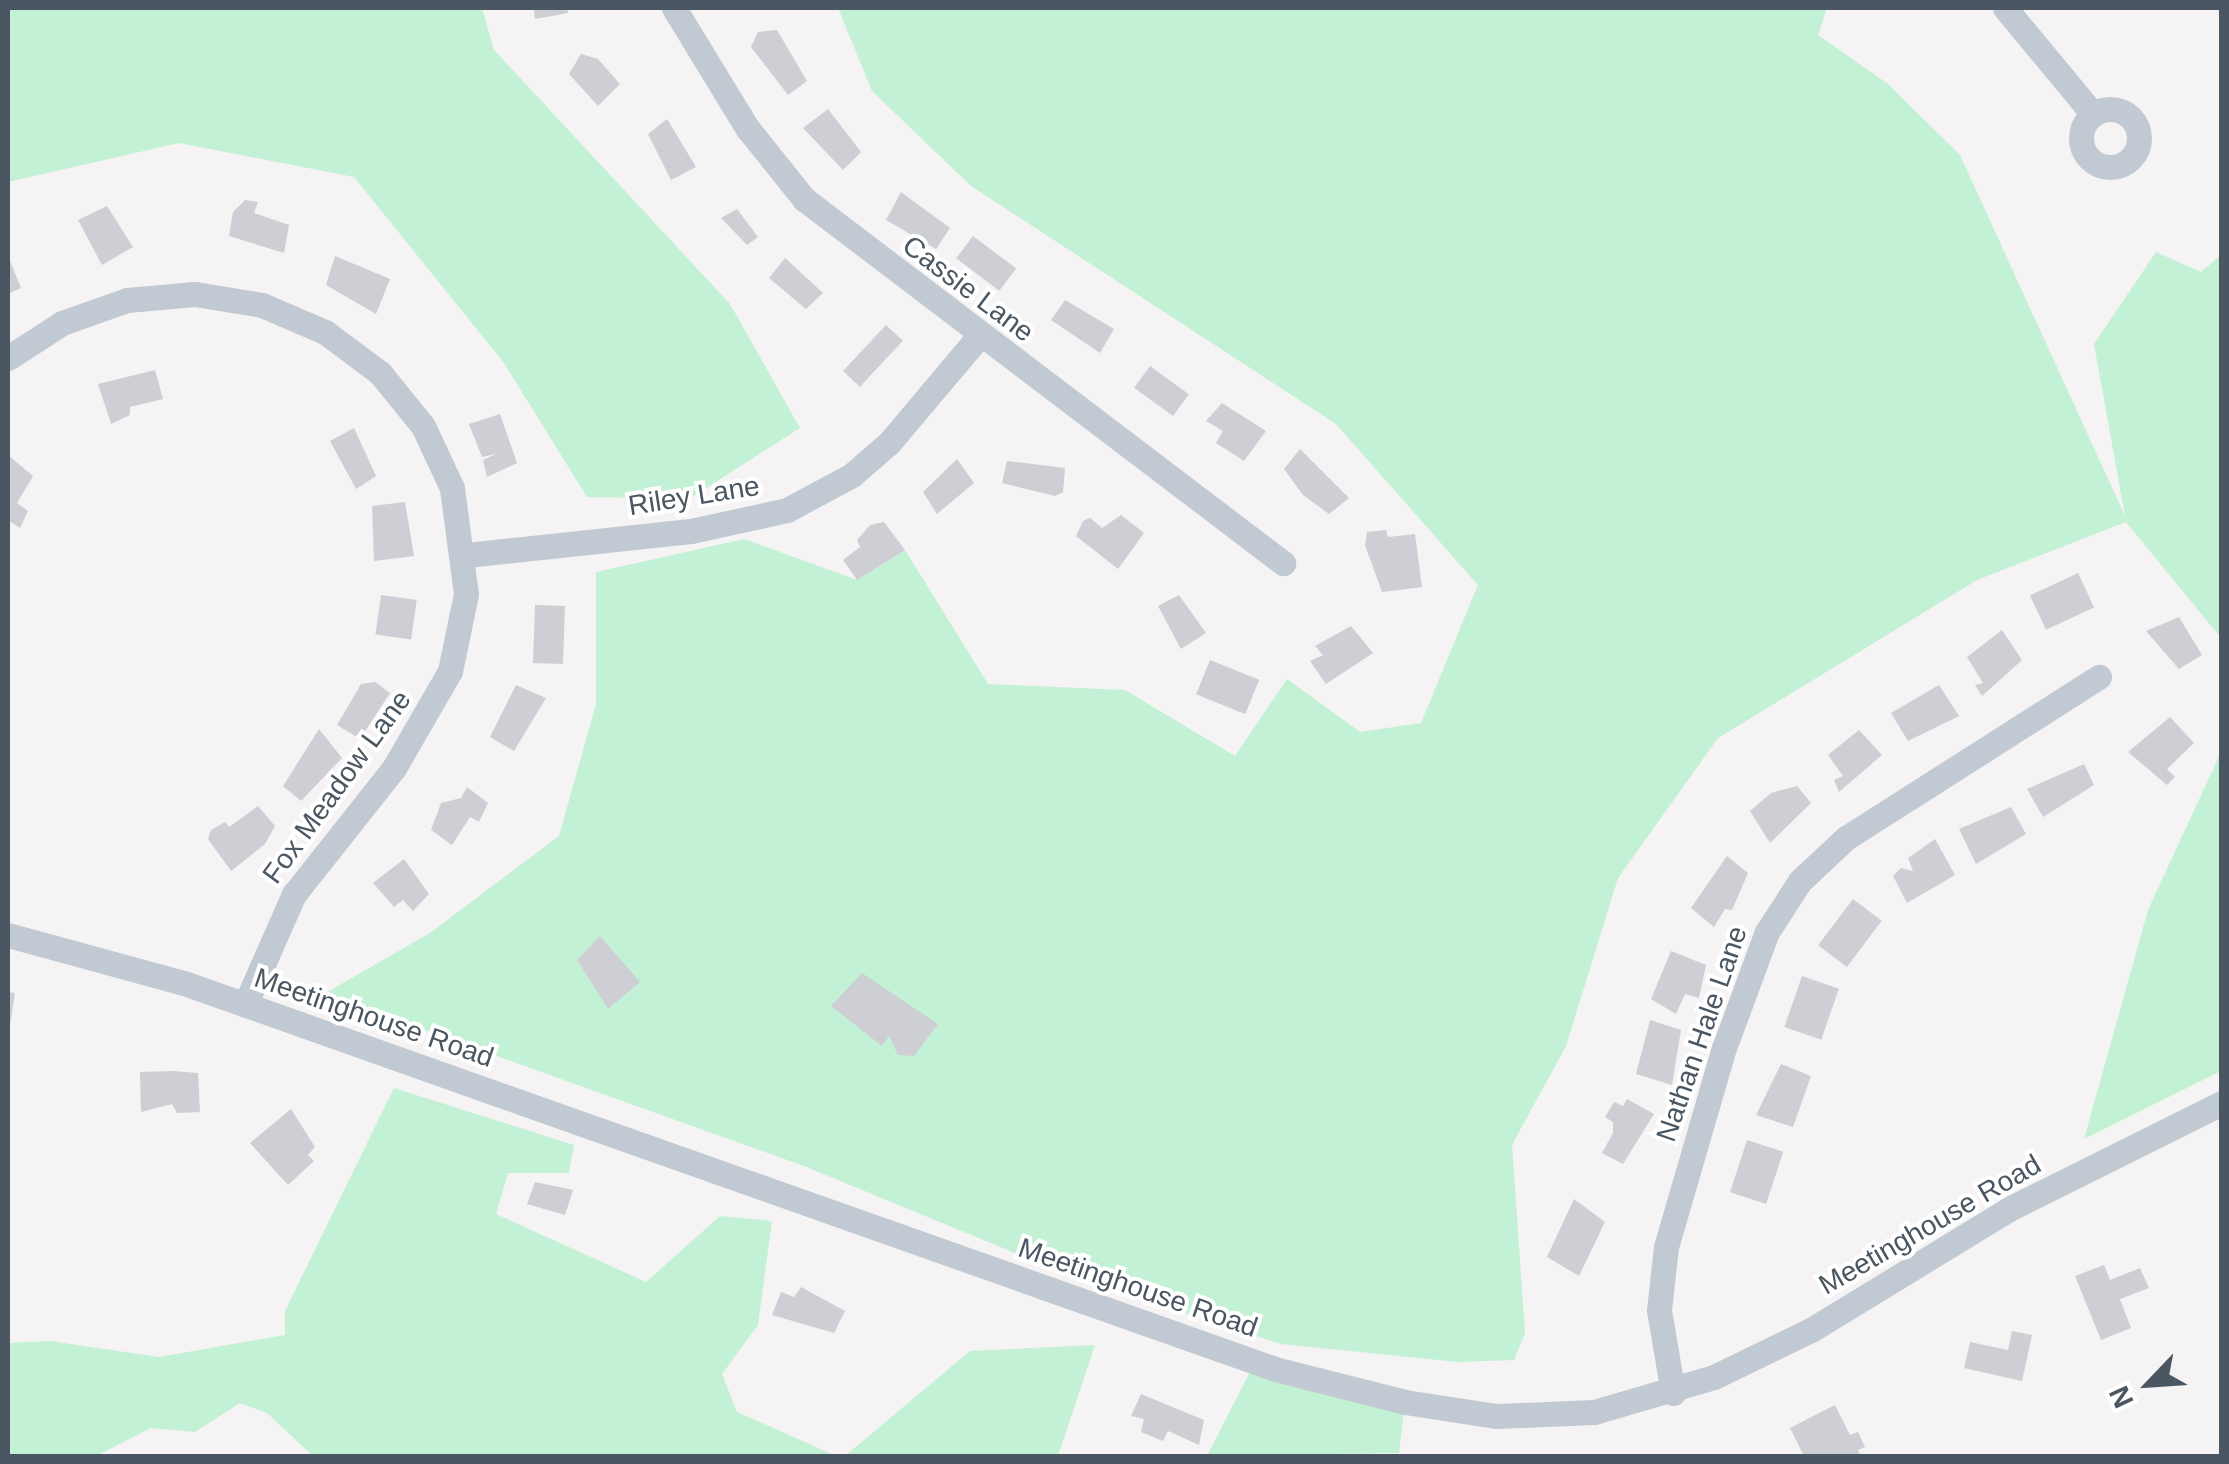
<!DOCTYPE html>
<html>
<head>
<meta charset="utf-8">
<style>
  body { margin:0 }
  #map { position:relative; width:2229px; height:1464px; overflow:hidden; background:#f5f3f3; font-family:Arial,sans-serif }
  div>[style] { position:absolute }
  .green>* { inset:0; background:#c3f1d5 }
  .building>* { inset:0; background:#cdcfd5; transform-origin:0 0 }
  .minor>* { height:25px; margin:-12.5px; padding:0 12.5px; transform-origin:12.5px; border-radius:12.5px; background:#c1cad2 }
  .minor>.ring { margin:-12.5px; padding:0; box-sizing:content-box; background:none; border:25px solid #c1cad2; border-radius:50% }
  span { translate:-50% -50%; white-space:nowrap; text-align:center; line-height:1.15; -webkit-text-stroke:8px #fff; paint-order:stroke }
  .street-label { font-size:28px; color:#4a5661 }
  .frame { position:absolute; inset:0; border:10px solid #4a5661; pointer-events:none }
  .north { position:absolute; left:2099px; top:1334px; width:100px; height:100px; -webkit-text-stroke:8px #fff; paint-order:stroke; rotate:245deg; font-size:28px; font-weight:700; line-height:40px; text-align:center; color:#4a5661 }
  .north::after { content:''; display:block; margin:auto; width:35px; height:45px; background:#4a5661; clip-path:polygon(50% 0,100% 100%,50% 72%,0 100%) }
</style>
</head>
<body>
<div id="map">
  <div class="green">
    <i style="clip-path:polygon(8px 8px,482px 8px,494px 50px,730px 304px,800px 428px,689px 499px,587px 497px,504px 363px,354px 177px,179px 143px,8px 182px)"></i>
    <i style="clip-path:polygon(838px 8px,1827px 8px,1818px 35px,1888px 84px,1960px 155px,2125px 516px,2094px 344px,2156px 252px,2201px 272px,2221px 255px,2221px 638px,2126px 522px,1977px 580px,1718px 738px,1618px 878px,1566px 1046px,1512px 1145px,1525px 1333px,1514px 1360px,1458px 1362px,1281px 1344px,1066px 1274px,804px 1166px,324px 994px,430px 933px,559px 836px,596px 704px,596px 572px,744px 539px,857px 580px,905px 550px,988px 684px,1125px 690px,1235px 756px,1287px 679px,1360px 732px,1421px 723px,1478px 585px,1336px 424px,971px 186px,872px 91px)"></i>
    <i style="clip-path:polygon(2221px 752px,2221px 1071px,2084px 1139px,2148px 910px)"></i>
    <i style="clip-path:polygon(394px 1088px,574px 1145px,569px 1173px,508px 1173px,496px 1214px,646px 1282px,720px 1216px,772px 1221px,758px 1325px,722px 1374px,737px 1412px,836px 1456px,313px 1456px,267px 1413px,240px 1403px,195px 1432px,151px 1428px,96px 1456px,8px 1456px,8px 1343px,50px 1341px,159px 1357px,285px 1335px,285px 1311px)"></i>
    <i style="clip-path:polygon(1095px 1345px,1058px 1456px,845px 1456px,970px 1351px)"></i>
    <i style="clip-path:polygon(1255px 1362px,1405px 1402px,1399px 1453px,1207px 1456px)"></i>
  </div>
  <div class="building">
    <i style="clip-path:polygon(534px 8px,567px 8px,568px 13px,535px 19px)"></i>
    <i style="clip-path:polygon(777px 30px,807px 81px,788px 95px,751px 47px,758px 32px)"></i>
    <i style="clip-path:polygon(581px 54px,598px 59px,620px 84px,598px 106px,569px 74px)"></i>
    <i style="clip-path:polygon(828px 109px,861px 152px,843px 170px,803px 128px)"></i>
    <i style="clip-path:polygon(667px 119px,696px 167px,671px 180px,648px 134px)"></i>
    <i style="clip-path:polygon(901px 192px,950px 228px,936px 249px,886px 220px)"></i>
    <i style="clip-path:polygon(245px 200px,258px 202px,254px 213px,289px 225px,284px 253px,229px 236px,233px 212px)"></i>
    <i style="clip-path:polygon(107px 206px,133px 247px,102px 265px,78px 220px)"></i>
    <i style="clip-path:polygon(737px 209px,758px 237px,747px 245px,721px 218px)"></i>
    <i style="left:973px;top:236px;width:54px;height:28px;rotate:37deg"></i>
    <i style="clip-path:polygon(8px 256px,21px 288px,8px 294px)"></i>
    <i style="clip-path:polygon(335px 256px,390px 279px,376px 314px,326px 285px)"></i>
    <i style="clip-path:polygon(785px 258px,823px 293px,806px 309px,769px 278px)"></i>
    <i style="clip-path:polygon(1065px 300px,1114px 329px,1100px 353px,1051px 320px)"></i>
    <i style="left:886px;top:325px;width:23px;height:63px;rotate:43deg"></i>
    <i style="left:1150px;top:366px;width:48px;height:27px;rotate:36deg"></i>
    <i style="clip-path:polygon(155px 370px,163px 399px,130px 407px,130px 415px,111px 424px,98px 384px)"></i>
    <i style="clip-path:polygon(1222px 403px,1266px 431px,1244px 461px,1216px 443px,1223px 431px,1206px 421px)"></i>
    <i style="clip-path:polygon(500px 414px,517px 463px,487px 477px,483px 460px,496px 454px,482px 457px,469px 424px)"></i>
    <i style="clip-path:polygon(354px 428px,376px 476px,356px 489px,330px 441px)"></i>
    <i style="clip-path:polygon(1300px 449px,1349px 498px,1329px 514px,1303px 495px,1284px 469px)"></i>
    <i style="clip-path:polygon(8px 455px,33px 476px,17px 503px,28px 511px,20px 528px,8px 520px)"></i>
    <i style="clip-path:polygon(957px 459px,974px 483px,937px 514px,923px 492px)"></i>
    <i style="clip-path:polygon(1007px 461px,1065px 468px,1063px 492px,1055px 496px,1002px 483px)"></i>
    <i style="clip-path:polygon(405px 502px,414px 556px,374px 561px,372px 506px)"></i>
    <i style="clip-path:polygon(1121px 515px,1144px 533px,1118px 569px,1076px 536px,1083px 521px,1090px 518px,1102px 528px)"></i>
    <i style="clip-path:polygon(884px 522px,905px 550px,857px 580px,843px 560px,860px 547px,857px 540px,870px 525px)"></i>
    <i style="clip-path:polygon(1386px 530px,1388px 537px,1415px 534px,1422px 587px,1382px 592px,1365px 545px,1367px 532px)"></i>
    <i style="left:2078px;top:573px;width:38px;height:53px;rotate:65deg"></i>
    <i style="left:381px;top:595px;width:36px;height:40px;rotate:8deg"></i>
    <i style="clip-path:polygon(1179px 595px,1206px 633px,1181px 649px,1158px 606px)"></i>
    <i style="left:535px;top:605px;width:30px;height:58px;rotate:2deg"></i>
    <i style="clip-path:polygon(2179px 617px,2202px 655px,2179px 669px,2146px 631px)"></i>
    <i style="clip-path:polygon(1351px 626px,1373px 653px,1326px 684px,1310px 661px,1323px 655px,1315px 646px)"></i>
    <i style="clip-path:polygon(2002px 630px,2022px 660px,1982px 696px,1975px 685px,1983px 683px,1967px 657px)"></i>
    <i style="left:1210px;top:660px;width:53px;height:37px;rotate:22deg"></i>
    <i style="clip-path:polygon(375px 682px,390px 693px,360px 739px,337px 725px,361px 684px)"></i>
    <i style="clip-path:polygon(516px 685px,546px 698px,514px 751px,490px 737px)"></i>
    <i style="clip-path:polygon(1939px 685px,1959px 716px,1908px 741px,1891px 713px)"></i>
    <i style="clip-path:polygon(2170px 717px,2194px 743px,2167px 769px,2175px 777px,2167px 785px,2128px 752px)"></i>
    <i style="clip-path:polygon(319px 729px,342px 758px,301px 801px,283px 786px)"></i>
    <i style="clip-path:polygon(1859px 730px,1882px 755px,1839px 792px,1834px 780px,1843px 776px,1828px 755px)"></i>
    <i style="clip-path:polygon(2084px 764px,2094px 785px,2043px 817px,2027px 789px)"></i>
    <i style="clip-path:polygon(1797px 786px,1811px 803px,1770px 843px,1750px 811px,1771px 793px)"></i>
    <i style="clip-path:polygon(467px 787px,488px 803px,479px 822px,470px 817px,452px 845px,431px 830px,441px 803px,461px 798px)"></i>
    <i style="clip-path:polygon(258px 806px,275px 826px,265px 844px,231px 871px,208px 839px,211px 830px,225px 822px,229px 827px)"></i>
    <i style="clip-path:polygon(2011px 807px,2026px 834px,1976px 864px,1959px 829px)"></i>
    <i style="clip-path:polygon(1935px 839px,1955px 875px,1907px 903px,1893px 876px,1901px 868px,1913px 871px,1908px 858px)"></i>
    <i style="clip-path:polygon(1727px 856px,1748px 873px,1732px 910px,1725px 909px,1714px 927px,1691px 908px)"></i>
    <i style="clip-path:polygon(404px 859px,429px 894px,413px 911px,403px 900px,394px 907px,373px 883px)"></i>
    <i style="left:1853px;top:899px;width:36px;height:58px;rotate:37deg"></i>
    <i style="clip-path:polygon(600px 936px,640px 982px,608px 1009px,577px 960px)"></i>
    <i style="clip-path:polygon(1671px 951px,1706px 965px,1699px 998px,1685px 994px,1676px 1014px,1651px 999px)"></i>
    <i style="clip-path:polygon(862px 973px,938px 1024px,914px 1056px,898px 1055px,889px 1036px,882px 1046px,831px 1006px)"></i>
    <i style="left:1802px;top:976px;width:39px;height:54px;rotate:19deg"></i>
    <i style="clip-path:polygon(8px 992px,15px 993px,10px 1026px,8px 1026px)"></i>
    <i style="clip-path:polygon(1650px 1020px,1681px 1030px,1672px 1085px,1636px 1074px)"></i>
    <i style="clip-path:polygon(1781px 1064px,1811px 1076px,1793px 1127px,1756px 1115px)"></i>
    <i style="clip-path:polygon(173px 1071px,198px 1073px,200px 1112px,177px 1113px,172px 1104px,141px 1112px,140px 1072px)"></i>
    <i style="clip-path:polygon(1627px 1099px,1654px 1114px,1623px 1164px,1602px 1153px,1613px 1133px,1613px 1122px,1605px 1117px,1614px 1102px,1623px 1106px)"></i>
    <i style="clip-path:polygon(291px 1109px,315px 1147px,308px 1155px,314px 1161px,288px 1185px,250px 1143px)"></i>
    <i style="left:1747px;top:1140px;width:38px;height:55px;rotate:18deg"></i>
    <i style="clip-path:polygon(535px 1182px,573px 1190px,565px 1215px,527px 1204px)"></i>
    <i style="clip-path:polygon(1574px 1199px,1605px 1222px,1579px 1276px,1547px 1257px)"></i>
    <i style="clip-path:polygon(2104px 1265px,2110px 1280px,2140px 1268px,2149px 1288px,2120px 1299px,2131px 1328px,2101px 1340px,2075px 1276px)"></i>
    <i style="clip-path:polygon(801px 1287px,845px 1311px,834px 1333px,772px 1315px,781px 1292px,794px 1297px)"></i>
    <i style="clip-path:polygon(2012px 1331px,2032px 1335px,2022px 1381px,1964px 1368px,1970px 1342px,2008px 1350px)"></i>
    <i style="clip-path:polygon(1141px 1394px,1204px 1420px,1199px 1445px,1168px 1431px,1163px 1441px,1141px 1432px,1144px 1419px,1131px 1416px)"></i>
    <i style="clip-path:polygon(1835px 1405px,1850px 1435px,1858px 1432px,1865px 1447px,1858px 1450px,1861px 1456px,1804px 1456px,1790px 1428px)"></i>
  </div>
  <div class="minor">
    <i style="left:674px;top:8px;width:142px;rotate:58.6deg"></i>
    <i style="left:748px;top:129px;width:90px;rotate:51.3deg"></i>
    <i style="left:804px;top:199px;width:602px;rotate:37.23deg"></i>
    <i style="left:2005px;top:8px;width:138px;rotate:50.3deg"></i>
    <i class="ring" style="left:2081px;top:109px;width:33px;height:33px"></i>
    <i style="left:8px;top:358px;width:64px;rotate:-32.9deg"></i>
    <i style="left:62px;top:323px;width:69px;rotate:-19.5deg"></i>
    <i style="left:127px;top:300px;width:68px;rotate:-5deg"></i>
    <i style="left:195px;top:294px;width:68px;rotate:9.3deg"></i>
    <i style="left:262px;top:305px;width:69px;rotate:23.2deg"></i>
    <i style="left:325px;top:332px;width:69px;rotate:36.7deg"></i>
    <i style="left:380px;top:373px;width:68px;rotate:50.9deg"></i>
    <i style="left:423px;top:426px;width:68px;rotate:64.9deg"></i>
    <i style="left:452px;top:488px;width:107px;rotate:82.5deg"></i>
    <i style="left:466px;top:594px;width:79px;rotate:101.7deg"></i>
    <i style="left:450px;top:671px;width:112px;rotate:120deg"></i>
    <i style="left:394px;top:768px;width:161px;rotate:128.4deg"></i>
    <i style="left:294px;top:894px;width:121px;rotate:113.8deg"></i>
    <i style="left:466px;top:555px;width:226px;rotate:-6.1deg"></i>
    <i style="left:691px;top:531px;width:98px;rotate:-12.3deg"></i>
    <i style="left:787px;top:510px;width:74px;rotate:-28.3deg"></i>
    <i style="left:852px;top:475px;width:49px;rotate:-40.9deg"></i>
    <i style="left:889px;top:443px;width:141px;rotate:-49.9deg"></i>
    <i style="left:8px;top:935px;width:182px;rotate:15.3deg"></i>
    <i style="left:184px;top:983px;width:1157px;rotate:19.48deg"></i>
    <i style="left:1275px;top:1369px;width:134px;rotate:14.2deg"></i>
    <i style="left:1405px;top:1402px;width:93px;rotate:8.7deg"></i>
    <i style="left:1497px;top:1416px;width:97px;rotate:-2.4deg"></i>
    <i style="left:1594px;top:1412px;width:125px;rotate:-16.3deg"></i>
    <i style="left:1714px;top:1377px;width:108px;rotate:-25.9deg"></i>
    <i style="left:1811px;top:1330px;width:234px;rotate:-31.4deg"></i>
    <i style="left:2011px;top:1208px;width:236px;rotate:-26.5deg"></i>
    <i style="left:1673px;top:1393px;width:84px;rotate:-99.6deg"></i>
    <i style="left:1659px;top:1310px;width:63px;rotate:-83.7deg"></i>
    <i style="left:1666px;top:1247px;width:207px;rotate:-73.8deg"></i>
    <i style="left:1724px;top:1048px;width:124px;rotate:-69.7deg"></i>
    <i style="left:1767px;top:932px;width:61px;rotate:-57.1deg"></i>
    <i style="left:1800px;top:881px;width:63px;rotate:-43.1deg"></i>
    <i style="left:1846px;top:838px;width:300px;rotate:-32.5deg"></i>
  </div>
  <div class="street-label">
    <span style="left:968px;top:289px;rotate:37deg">Cassie Lane</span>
    <span style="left:694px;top:496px;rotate:-9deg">Riley Lane</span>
    <span style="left:337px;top:787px;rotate:-54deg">Fox Meadow Lane</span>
    <span style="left:374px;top:1018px;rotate:19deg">Meetinghouse Road</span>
    <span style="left:1702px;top:1034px;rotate:-71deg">Nathan Hale Lane</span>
    <span style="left:1930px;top:1225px;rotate:-30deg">Meetinghouse Road</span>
    <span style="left:1138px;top:1288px;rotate:19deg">Meetinghouse Road</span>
  </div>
  <div class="frame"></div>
  <div class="north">N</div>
</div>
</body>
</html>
